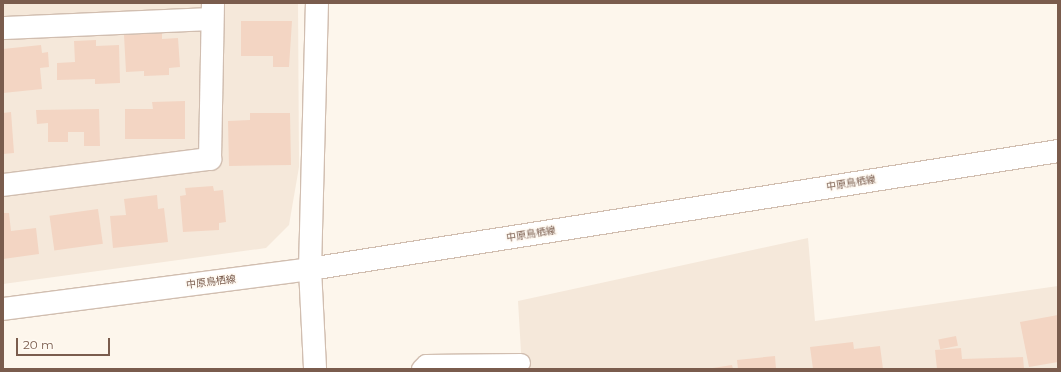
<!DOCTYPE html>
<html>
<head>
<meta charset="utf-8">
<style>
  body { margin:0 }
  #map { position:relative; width:1061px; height:372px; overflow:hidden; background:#fdf6ec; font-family:Montserrat,"Noto Sans JP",sans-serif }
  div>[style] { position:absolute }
  .residential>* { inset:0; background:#f5e8da }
  .building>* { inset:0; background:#f3d5c3; transform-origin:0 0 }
  .roads { filter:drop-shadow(1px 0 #d1beb0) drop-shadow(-1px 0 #d1beb0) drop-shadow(0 1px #d1beb0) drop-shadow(0 -1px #d1beb0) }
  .lane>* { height:18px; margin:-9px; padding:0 9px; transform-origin:9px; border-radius:9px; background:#fff }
  .street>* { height:22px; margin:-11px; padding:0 11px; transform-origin:11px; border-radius:11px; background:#fff }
  .secondary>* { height:22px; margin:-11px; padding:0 11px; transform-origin:11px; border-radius:11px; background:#fff }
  span { translate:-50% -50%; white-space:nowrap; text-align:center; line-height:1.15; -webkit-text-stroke:3px #fffaf3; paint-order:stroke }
  .street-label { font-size:10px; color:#7a5c4d }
  .frame { position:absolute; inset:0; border:4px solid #7a5c4d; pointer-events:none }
  .scale { position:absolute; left:16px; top:338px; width:94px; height:18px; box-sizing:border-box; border:2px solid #7a5c4d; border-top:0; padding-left:5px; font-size:12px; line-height:14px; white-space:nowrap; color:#7a5c4d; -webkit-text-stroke:3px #fffaf3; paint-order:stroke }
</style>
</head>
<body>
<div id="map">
  <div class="residential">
    <i style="clip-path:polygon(3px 3px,298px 3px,299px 167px,289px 225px,266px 248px,3px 284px)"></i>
    <i style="clip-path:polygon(808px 238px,815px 321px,1058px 286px,1058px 369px,522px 369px,518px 301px)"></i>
  </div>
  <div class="building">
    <i style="clip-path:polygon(241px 21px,292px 21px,289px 67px,273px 67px,273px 56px,241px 56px)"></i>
    <i style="clip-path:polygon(162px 33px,162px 39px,178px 38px,180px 67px,169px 68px,169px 75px,144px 76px,144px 71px,126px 72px,124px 35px)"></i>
    <i style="clip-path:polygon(96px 40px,96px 46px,119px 45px,120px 83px,95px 84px,95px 79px,57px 80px,57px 63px,75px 62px,74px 41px)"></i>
    <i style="clip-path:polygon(41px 45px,42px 53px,48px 52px,49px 67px,40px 68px,42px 89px,3px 93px,3px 49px)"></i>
    <i style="clip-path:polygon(185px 101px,185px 139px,125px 139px,125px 109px,153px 109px,152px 102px)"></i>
    <i style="clip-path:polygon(99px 109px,100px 146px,84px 146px,84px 132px,68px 132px,68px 142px,48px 142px,48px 123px,37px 124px,36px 110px)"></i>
    <i style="clip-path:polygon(11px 112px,14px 153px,3px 154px,3px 113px)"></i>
    <i style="clip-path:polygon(250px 113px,290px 113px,291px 165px,229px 166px,228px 121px,250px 120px)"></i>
    <i style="clip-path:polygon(213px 186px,214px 191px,223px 190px,226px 222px,219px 223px,219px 230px,183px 232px,180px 196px,186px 195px,185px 188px)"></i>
    <i style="clip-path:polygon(157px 195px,158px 209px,164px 208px,168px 242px,113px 248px,110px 216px,126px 215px,124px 199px)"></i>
    <i style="left:98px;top:209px;width:35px;height:49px;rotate:82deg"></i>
    <i style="clip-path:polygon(3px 213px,9px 213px,11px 231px,36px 228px,39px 254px,3px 259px)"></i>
    <i style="clip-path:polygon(1058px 315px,1058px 362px,1029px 367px,1020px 322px)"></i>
    <i style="left:956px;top:336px;width:10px;height:18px;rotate:79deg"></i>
    <i style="clip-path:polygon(853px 342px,854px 349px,880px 346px,883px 369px,813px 369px,810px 347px)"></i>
    <i style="clip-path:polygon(961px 348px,962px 359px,1023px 357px,1024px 369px,937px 369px,935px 350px)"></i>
    <i style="clip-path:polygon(775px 356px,776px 369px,738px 369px,737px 360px)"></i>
    <i style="clip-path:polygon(732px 365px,733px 369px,714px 369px,713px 368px)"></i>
  </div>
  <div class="roads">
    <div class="lane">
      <i style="left:421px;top:369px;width:7px;rotate:-45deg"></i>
      <i style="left:426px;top:364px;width:95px;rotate:-0.6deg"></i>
    </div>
    <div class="street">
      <i style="left:3px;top:28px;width:209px;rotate:-2.5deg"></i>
      <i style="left:3px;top:185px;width:209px;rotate:-7.2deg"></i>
      <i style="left:210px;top:159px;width:156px;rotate:-88.9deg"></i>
      <i style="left:310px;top:269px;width:266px;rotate:-88.5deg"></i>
    </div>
    <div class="secondary">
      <i style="left:310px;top:269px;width:100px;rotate:87.1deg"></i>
      <i style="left:3px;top:309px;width:310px;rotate:-7.4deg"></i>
      <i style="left:310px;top:269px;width:757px;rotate:-8.96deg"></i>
    </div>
  </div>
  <div class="street-label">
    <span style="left:851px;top:183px;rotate:-9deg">中原鳥栖線</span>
    <span style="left:531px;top:234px;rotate:-9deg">中原鳥栖線</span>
    <span style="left:211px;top:282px;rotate:-7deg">中原鳥栖線</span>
  </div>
  <div class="frame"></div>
  <div class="scale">20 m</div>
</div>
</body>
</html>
